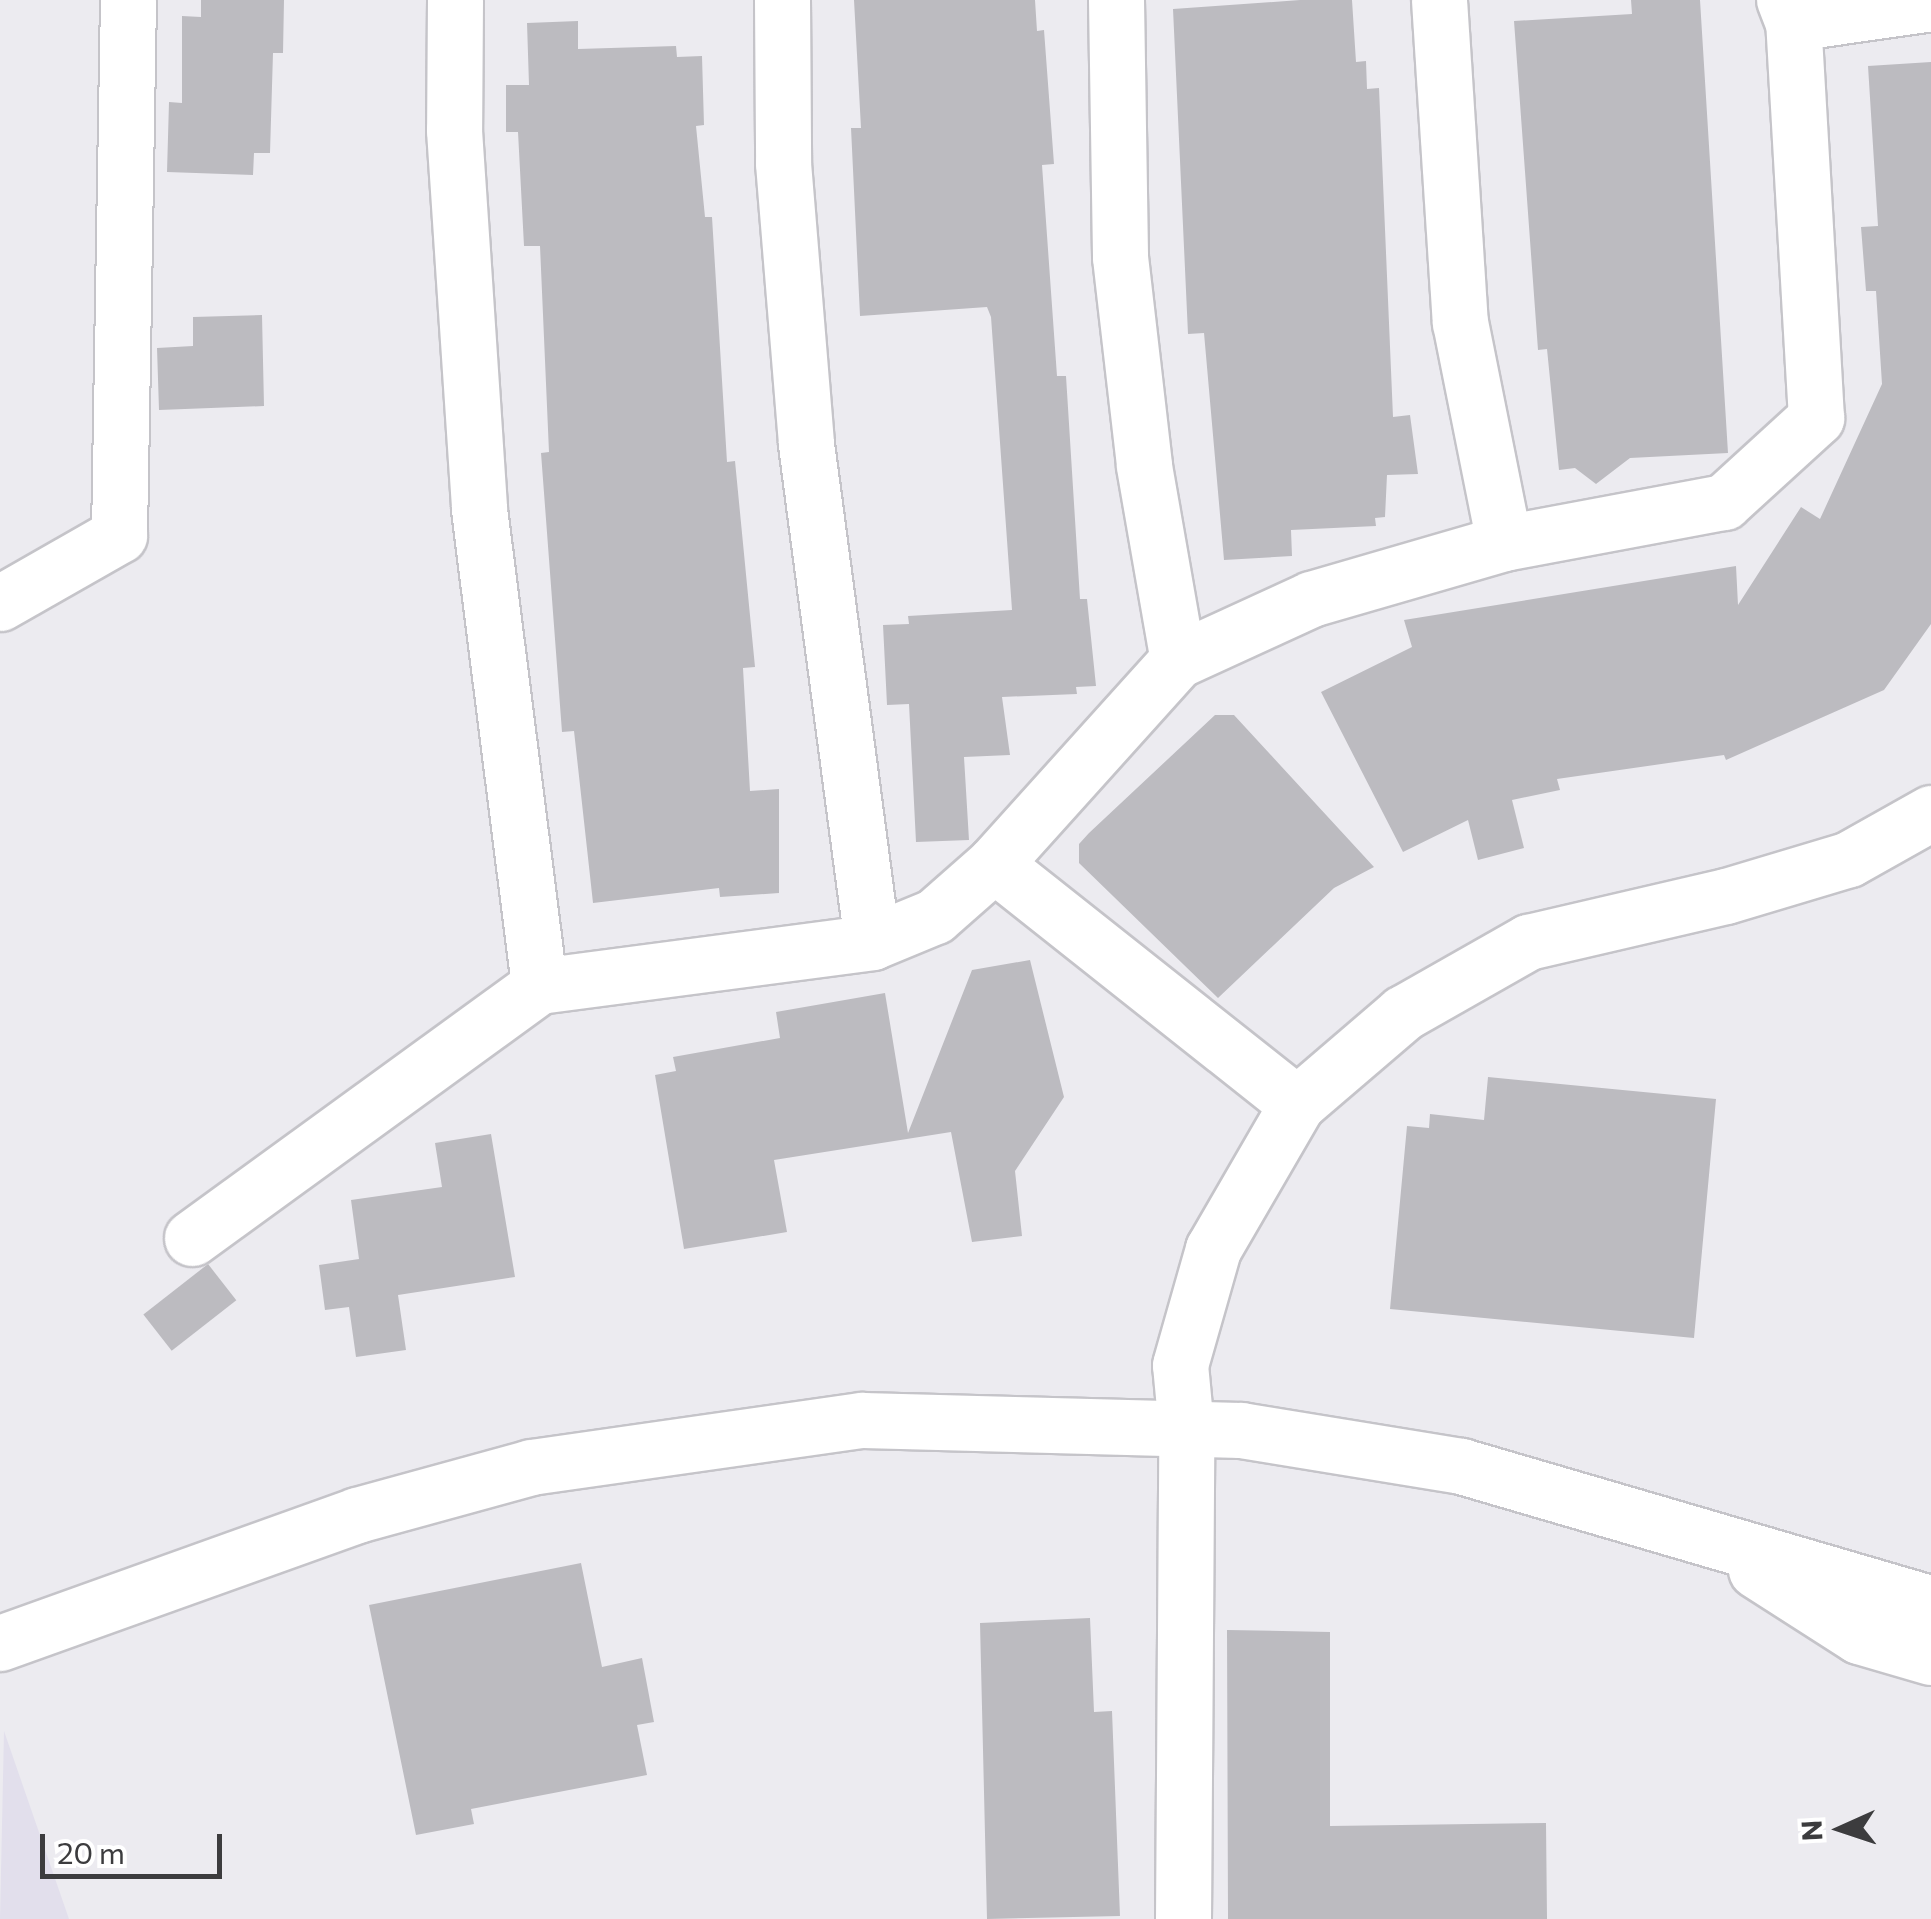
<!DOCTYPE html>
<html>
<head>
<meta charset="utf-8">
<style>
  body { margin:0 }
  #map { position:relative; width:1931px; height:1919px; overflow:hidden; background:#ecebf0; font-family:Commissioner,sans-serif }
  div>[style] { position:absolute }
  .built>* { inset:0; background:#e2dfec }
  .building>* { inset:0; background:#bcbbc0; transform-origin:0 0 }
  .roads { filter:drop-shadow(2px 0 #c5c4c9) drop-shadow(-2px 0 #c5c4c9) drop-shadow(0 2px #c5c4c9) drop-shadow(0 -2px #c5c4c9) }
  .minor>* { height:55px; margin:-27.5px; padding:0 27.5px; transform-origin:27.5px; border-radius:27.5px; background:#fff }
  span { translate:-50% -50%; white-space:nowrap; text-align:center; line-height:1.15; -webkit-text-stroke:8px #fff; paint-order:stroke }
  .north { position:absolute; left:1791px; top:1779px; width:100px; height:100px; -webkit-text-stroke:8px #fff; paint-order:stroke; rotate:267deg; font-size:28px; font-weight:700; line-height:40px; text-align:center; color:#3c3c3e }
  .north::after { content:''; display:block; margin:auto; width:35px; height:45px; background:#3c3c3e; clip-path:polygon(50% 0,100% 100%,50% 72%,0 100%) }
  .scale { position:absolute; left:40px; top:1834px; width:182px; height:45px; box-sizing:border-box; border:5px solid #3c3c3e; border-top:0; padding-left:12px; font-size:30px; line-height:35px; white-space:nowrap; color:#3c3c3e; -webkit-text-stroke:8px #fff; paint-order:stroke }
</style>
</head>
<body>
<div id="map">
  <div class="built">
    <i style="clip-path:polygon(4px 1731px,69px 1919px,0 1919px)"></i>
  </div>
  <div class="building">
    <i style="clip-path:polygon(201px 0,284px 0,283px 53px,273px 53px,270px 153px,254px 153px,253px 175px,167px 172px,169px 102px,182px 103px,182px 16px,201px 17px)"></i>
    <i style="clip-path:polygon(854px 0,1035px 0,1037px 31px,1044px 30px,1054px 164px,1042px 165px,1057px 376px,1066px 376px,1080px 599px,1087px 599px,1096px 686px,1076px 687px,1077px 694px,1002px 697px,1010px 755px,964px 757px,969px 840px,916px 842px,909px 704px,887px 705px,883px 625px,909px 624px,908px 616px,1012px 610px,991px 317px,987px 307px,860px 316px,851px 128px,861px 128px)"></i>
    <i style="clip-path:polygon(1300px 0,1352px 0,1356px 62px,1366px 61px,1367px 89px,1379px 88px,1393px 417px,1410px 415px,1418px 474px,1387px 475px,1385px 517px,1375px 518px,1376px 526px,1291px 530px,1292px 556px,1224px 560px,1204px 333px,1188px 334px,1173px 9px)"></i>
    <i style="clip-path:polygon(1631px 0,1700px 0,1728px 453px,1630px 458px,1596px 484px,1575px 468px,1559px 470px,1547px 349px,1538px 350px,1514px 21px,1632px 14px)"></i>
    <i style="clip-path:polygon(578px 21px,578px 49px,676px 46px,677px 57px,702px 56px,704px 125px,696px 126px,705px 217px,712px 217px,727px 462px,735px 461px,755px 667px,743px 668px,750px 791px,779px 789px,779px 893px,720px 897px,719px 888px,593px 903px,574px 731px,562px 732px,541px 453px,549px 452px,540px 246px,524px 246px,518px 132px,506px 132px,506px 85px,529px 85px,527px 23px)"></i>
    <i style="clip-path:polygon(1931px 62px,1931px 624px,1884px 690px,1726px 760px,1724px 755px,1557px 779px,1560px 790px,1512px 800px,1524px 848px,1478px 860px,1468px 820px,1403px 852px,1321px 692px,1412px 647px,1404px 620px,1736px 566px,1738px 605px,1801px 507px,1820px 519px,1882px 384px,1876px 291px,1866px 291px,1861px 227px,1878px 226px,1868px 66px)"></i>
    <i style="clip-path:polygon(262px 315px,264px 406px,159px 410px,157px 348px,193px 346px,193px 317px)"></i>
    <i style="clip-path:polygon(1215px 715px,1234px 715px,1374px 867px,1334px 888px,1218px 998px,1079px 863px,1079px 844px,1089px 833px)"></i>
    <i style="clip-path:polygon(1030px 960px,1064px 1097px,1015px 1171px,1022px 1236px,972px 1242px,951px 1132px,774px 1160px,787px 1232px,684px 1249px,655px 1075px,676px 1071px,673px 1057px,780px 1038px,776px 1012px,885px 993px,908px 1133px,972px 970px)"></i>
    <i style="clip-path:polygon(1488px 1077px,1716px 1099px,1694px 1338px,1390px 1309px,1407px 1126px,1429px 1128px,1430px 1114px,1484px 1120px)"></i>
    <i style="clip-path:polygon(491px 1134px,515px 1277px,398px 1295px,406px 1350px,356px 1357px,349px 1307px,325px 1310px,319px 1265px,359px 1259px,351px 1200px,442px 1187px,435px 1143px)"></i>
    <i style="left:208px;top:1264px;width:46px;height:82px;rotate:52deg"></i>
    <i style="clip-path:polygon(581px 1563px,602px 1667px,642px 1658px,654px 1722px,637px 1725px,647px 1775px,471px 1809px,474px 1824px,416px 1835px,369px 1605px)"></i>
    <i style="clip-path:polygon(1090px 1618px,1094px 1712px,1112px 1711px,1120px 1916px,987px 1919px,980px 1623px)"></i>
    <i style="clip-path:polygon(1227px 1630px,1330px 1632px,1330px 1826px,1546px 1823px,1547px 1919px,1228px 1919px)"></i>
  </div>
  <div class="roads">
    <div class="minor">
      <i style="left:455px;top:0;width:130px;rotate:90.4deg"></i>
      <i style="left:454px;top:130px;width:380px;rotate:86.2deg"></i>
      <i style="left:479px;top:509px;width:481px;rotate:82.8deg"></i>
      <i style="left:539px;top:986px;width:336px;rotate:-7.5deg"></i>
      <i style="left:872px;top:942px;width:68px;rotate:-22.4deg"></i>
      <i style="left:935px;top:916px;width:79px;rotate:-41.4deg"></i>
      <i style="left:994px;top:864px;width:275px;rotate:-48deg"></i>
      <i style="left:1178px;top:660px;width:146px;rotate:-24.6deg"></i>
      <i style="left:1311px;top:599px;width:201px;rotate:-16.2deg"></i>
      <i style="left:1504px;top:543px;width:224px;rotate:-10.6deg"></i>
      <i style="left:1724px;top:502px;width:125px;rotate:-42.4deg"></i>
      <i style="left:1816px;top:418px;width:396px;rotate:-93.3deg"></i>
      <i style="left:1793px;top:23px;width:25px;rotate:-111deg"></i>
      <i style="left:782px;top:0;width:163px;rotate:89.6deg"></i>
      <i style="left:783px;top:163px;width:282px;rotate:85.3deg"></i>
      <i style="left:806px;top:444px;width:502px;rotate:82.45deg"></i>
      <i style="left:1116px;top:0;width:257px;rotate:89.1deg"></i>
      <i style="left:1120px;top:257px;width:210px;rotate:83.4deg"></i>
      <i style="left:1144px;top:466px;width:197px;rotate:80.1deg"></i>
      <i style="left:1439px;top:0;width:323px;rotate:86.3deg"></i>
      <i style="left:1460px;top:322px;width:225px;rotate:78.7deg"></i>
      <i style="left:1793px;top:23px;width:139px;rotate:-8.2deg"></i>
      <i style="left:0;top:603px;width:137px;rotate:-29.7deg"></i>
      <i style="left:119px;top:535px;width:535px;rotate:-89.04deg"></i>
      <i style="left:994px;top:864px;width:387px;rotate:38.4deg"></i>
      <i style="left:192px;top:1238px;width:429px;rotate:-36deg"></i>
      <i style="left:1756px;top:1570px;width:122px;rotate:32.7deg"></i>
      <i style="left:1859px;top:1636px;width:75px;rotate:16.3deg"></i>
      <i style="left:0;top:1643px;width:379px;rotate:-19.7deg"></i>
      <i style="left:357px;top:1515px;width:180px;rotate:-15.4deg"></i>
      <i style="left:531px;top:1467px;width:334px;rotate:-8.1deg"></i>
      <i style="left:862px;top:1420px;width:379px;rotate:1.5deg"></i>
      <i style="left:1241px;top:1430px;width:223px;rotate:9.3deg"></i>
      <i style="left:1461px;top:1466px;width:490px;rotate:16.3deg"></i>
      <i style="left:1183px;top:1919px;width:491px;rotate:-89.6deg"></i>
      <i style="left:1186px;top:1428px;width:63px;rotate:-95.4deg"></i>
      <i style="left:1180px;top:1365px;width:121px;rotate:-74.1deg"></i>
      <i style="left:1213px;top:1249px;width:168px;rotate:-59.9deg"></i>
      <i style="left:1297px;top:1104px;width:140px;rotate:-40.6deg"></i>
      <i style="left:1403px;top:1013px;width:144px;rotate:-29.6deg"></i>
      <i style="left:1528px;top:942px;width:203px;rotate:-13.1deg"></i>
      <i style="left:1726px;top:896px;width:128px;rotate:-16.7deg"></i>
      <i style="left:1849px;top:859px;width:94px;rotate:-29.3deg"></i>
    </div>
  </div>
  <div class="north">N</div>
  <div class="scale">20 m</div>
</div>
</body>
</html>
